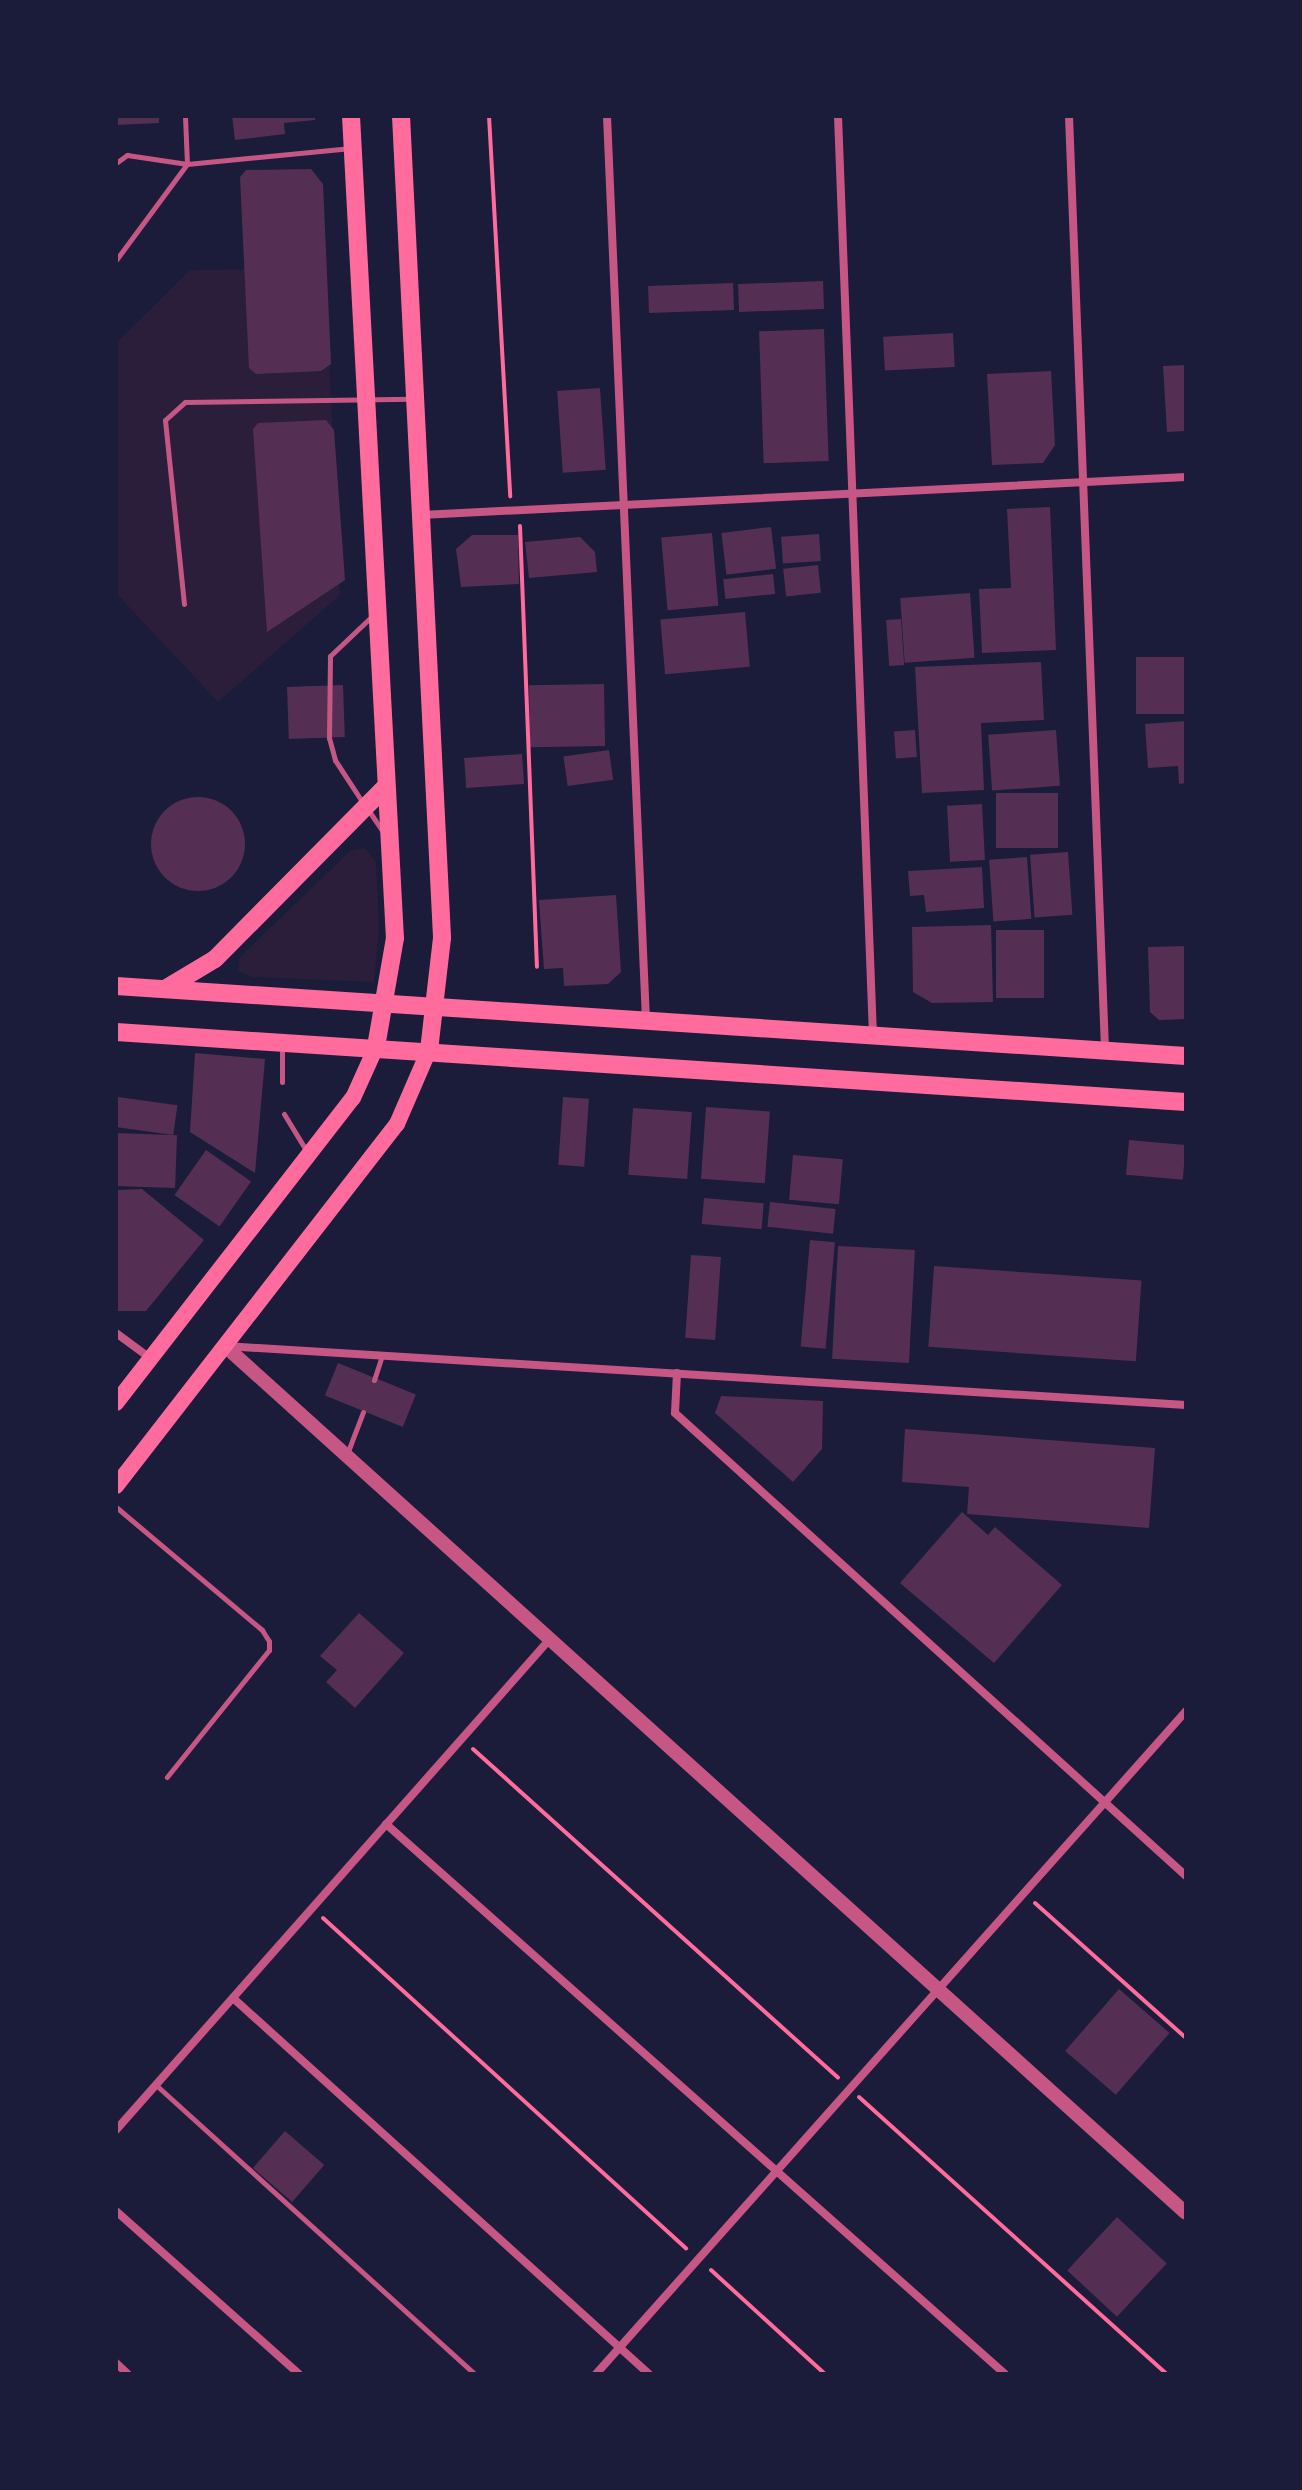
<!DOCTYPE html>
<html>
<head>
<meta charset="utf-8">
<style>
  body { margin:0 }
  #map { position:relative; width:1302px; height:2490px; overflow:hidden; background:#1b1b3a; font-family:Barlow,sans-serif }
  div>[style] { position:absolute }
  .green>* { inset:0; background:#2a1e3b }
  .building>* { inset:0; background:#542f53; transform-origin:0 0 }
  .round { border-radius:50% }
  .path>* { height:4px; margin:-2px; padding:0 2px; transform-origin:2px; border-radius:2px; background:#ff6b9d }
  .service>* { height:5px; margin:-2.5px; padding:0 2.5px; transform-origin:2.5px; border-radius:2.5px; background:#c65784 }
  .minor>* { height:8px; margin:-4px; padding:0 4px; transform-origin:4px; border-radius:4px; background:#c65784 }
  .tertiary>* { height:14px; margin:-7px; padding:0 7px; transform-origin:7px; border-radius:7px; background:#c65784 }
  .secondary>* { height:16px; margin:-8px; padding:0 8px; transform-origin:8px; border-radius:8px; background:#ff6b9d }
  .primary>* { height:18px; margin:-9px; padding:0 9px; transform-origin:9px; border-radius:9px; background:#ff6b9d }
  span { translate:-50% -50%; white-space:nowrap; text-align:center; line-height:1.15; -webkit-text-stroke:8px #1b1b3a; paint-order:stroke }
  .frame { position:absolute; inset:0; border:118px solid #1b1b3a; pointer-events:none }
</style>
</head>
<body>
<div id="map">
  <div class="green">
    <i style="clip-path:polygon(325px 268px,340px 595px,218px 702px,116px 593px,116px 343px,190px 270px)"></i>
    <i style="clip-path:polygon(365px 848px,376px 862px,379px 928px,374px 982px,252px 977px,238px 971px,240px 957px,350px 851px)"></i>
  </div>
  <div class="building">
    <i style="clip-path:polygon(116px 116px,159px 116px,159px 123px,116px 125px)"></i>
    <i style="clip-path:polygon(232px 116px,315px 116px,315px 120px,284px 123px,285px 134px,235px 140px)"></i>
    <i style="clip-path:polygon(311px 169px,323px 184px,331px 364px,321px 371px,256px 374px,249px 368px,240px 177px,246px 170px)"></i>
    <i style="left:823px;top:281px;width:28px;height:85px;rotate:88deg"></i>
    <i style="left:733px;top:283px;width:27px;height:85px;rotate:88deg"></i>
    <i style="left:824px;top:329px;width:132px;height:65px;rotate:88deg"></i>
    <i style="left:953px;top:333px;width:34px;height:70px;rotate:87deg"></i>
    <i style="clip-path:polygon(1186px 365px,1186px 431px,1167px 432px,1163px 366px)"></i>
    <i style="clip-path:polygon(1051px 371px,1055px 445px,1043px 463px,992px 465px,987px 374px)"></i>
    <i style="left:600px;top:388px;width:82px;height:43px;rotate:86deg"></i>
    <i style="clip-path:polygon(326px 420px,334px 430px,345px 580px,267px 632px,253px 429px,258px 423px)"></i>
    <i style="clip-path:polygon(1050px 507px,1056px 650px,982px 653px,979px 589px,1011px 588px,1007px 509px)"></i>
    <i style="left:771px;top:527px;width:42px;height:50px;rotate:83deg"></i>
    <i style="left:712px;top:533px;width:73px;height:51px;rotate:85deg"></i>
    <i style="left:819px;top:534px;width:27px;height:38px;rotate:86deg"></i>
    <i style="clip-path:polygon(472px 535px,518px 535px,519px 584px,461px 587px,456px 549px)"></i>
    <i style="clip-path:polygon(580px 537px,595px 552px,597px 572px,529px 578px,525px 542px)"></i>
    <i style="left:818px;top:565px;width:28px;height:35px;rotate:84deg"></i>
    <i style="left:773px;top:574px;width:20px;height:50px;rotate:84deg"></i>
    <i style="left:970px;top:593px;width:65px;height:70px;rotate:86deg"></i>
    <i style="left:745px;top:612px;width:55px;height:85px;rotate:85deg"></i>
    <i style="left:901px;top:619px;width:46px;height:15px;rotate:86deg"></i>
    <i style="left:1186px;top:657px;width:57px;height:50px;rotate:90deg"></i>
    <i style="clip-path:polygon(1041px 662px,1044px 720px,981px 723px,984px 790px,922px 793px,915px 667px)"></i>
    <i style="left:604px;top:684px;width:62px;height:75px;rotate:89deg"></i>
    <i style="left:343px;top:685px;width:52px;height:56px;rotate:88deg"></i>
    <i style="clip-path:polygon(1186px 721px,1186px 783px,1179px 784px,1178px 766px,1148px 768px,1145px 724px)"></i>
    <i style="left:915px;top:730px;width:27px;height:21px;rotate:86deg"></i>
    <i style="left:1056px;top:730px;width:56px;height:68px;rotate:86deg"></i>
    <i style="left:609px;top:750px;width:30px;height:46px;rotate:82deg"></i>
    <i style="left:522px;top:754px;width:30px;height:58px;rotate:86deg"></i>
    <i style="left:996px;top:793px;width:62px;height:55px"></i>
    <i class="round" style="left:151px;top:797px;width:94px;height:94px"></i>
    <i style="left:982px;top:804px;width:56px;height:35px;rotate:87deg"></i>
    <i style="left:1068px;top:852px;width:63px;height:38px;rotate:86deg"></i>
    <i style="left:1027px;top:857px;width:62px;height:38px;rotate:86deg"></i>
    <i style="clip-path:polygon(982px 867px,984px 908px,926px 912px,924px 895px,910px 896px,908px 871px)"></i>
    <i style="clip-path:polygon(616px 895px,621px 972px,608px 984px,564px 986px,563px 968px,544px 969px,539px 900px)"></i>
    <i style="clip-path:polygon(991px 925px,993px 1002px,932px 1003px,913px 992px,912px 927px)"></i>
    <i style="left:996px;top:930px;width:48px;height:68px"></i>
    <i style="clip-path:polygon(1186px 946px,1186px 1019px,1159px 1020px,1150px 1012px,1148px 947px)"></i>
    <i style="clip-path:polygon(195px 1053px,265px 1059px,255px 1173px,190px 1132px)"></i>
    <i style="left:118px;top:1097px;width:60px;height:30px;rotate:8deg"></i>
    <i style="left:563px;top:1097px;width:26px;height:68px;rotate:4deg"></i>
    <i style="left:706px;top:1107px;width:64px;height:72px;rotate:4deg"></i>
    <i style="left:633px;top:1108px;width:59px;height:67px;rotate:4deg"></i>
    <i style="left:116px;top:1133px;width:61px;height:53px;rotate:2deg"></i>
    <i style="left:1129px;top:1140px;width:57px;height:35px;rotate:5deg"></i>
    <i style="left:206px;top:1150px;width:55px;height:55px;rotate:35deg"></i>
    <i style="left:793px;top:1155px;width:50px;height:45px;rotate:5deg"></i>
    <i style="clip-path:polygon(142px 1189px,204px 1240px,146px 1311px,116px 1311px,116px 1190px)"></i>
    <i style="left:704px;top:1198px;width:60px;height:26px;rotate:5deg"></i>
    <i style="left:770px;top:1202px;width:66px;height:25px;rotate:6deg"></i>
    <i style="left:810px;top:1240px;width:25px;height:107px;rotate:5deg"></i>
    <i style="left:838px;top:1246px;width:77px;height:113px;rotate:3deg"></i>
    <i style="left:691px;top:1255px;width:30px;height:83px;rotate:4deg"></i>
    <i style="left:934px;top:1266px;width:208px;height:81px;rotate:4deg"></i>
    <i style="left:338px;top:1363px;width:84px;height:35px;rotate:22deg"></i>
    <i style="clip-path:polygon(721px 1396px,823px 1401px,822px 1449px,793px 1482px,715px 1413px)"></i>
    <i style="clip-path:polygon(905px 1429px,1155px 1448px,1149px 1528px,967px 1514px,969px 1487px,902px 1482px)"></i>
    <i style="clip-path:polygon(962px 1512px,988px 1535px,995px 1527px,1062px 1585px,994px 1663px,900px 1583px)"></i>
    <i style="clip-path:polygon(359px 1613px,404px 1653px,355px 1708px,326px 1682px,337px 1670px,320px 1656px)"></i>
    <i style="left:1119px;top:1989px;width:67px;height:82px;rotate:41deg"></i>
    <i style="left:285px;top:2131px;width:52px;height:49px;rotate:41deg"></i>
    <i style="left:1117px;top:2217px;width:68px;height:73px;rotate:43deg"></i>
  </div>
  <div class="path">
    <i style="left:489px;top:116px;width:381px;rotate:86.8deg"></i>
    <i style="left:520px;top:526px;width:441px;rotate:87.8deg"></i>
    <i style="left:473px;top:1749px;width:491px;rotate:42deg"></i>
    <i style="left:1035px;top:1903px;width:203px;rotate:41.8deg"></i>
    <i style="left:323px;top:1918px;width:491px;rotate:42.3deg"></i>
    <i style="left:859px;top:2097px;width:414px;rotate:42deg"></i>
    <i style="left:711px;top:2270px;width:154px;rotate:42.4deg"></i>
  </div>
  <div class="service">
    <i style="left:116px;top:163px;width:14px;rotate:-36deg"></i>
    <i style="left:127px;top:155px;width:61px;rotate:8.5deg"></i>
    <i style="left:187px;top:164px;width:165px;rotate:-5.6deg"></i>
    <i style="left:116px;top:260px;width:119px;rotate:-53.5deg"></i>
    <i style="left:187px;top:164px;width:48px;rotate:-92.4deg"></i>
    <i style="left:184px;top:604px;width:185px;rotate:-95.9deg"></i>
    <i style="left:165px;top:420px;width:27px;rotate:-42deg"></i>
    <i style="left:185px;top:402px;width:227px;rotate:-0.8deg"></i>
    <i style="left:363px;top:803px;width:51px;rotate:-123.1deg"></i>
    <i style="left:335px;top:760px;width:23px;rotate:-105deg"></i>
    <i style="left:329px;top:738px;width:82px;rotate:-89.3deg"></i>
    <i style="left:330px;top:656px;width:57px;rotate:-43.6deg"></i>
    <i style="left:369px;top:811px;width:27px;rotate:56deg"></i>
    <i style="left:282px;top:1082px;width:35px;rotate:-90deg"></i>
    <i style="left:284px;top:1114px;width:42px;rotate:58.6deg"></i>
    <i style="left:374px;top:1380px;width:26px;rotate:-72deg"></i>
    <i style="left:347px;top:1454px;width:45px;rotate:-69.1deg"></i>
    <i style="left:116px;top:1507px;width:191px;rotate:40.1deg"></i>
    <i style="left:262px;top:1630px;width:13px;rotate:58deg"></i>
    <i style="left:269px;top:1641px;width:9px;rotate:90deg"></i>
    <i style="left:269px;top:1650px;width:163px;rotate:128.8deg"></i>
    <i style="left:156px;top:2085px;width:430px;rotate:42.2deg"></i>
  </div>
  <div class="minor">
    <i style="left:607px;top:116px;width:905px;rotate:87.53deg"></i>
    <i style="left:838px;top:116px;width:920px;rotate:87.82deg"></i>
    <i style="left:1069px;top:116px;width:935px;rotate:87.79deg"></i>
    <i style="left:421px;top:515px;width:766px;rotate:-2.84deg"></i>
    <i style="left:116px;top:1333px;width:42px;rotate:36.3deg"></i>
    <i style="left:225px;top:1346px;width:963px;rotate:3.51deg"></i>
    <i style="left:677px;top:1373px;width:40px;rotate:92.9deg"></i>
    <i style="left:675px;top:1413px;width:690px;rotate:42.18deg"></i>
    <i style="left:386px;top:1824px;width:828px;rotate:41.62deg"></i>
    <i style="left:233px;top:1998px;width:561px;rotate:42.11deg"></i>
    <i style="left:116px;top:2130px;width:655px;rotate:-48.53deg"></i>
    <i style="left:116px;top:2211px;width:245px;rotate:41.7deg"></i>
    <i style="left:116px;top:2363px;width:16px;rotate:43deg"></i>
    <i style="left:596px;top:2374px;width:888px;rotate:-48.33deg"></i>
  </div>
  <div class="tertiary">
    <i style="left:225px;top:1346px;width:1294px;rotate:42.06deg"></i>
  </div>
  <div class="secondary">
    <i style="left:116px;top:1403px;width:386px;rotate:-52.2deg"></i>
    <i style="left:353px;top:1098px;width:56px;rotate:-65.7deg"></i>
    <i style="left:116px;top:1486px;width:458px;rotate:-52.2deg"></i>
    <i style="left:397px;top:1124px;width:81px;rotate:-66.6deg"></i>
  </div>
  <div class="primary">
    <i style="left:351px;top:116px;width:823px;rotate:86.94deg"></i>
    <i style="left:395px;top:938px;width:111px;rotate:99.9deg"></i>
    <i style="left:401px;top:116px;width:823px;rotate:87.14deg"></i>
    <i style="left:442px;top:938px;width:113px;rotate:96.6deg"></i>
    <i style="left:116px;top:986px;width:1072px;rotate:3.74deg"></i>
    <i style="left:165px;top:989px;width:58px;rotate:-31deg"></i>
    <i style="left:215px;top:959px;width:242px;rotate:-45.3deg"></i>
    <i style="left:116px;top:1032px;width:1072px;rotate:3.74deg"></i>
  </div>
  <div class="frame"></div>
</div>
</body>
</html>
